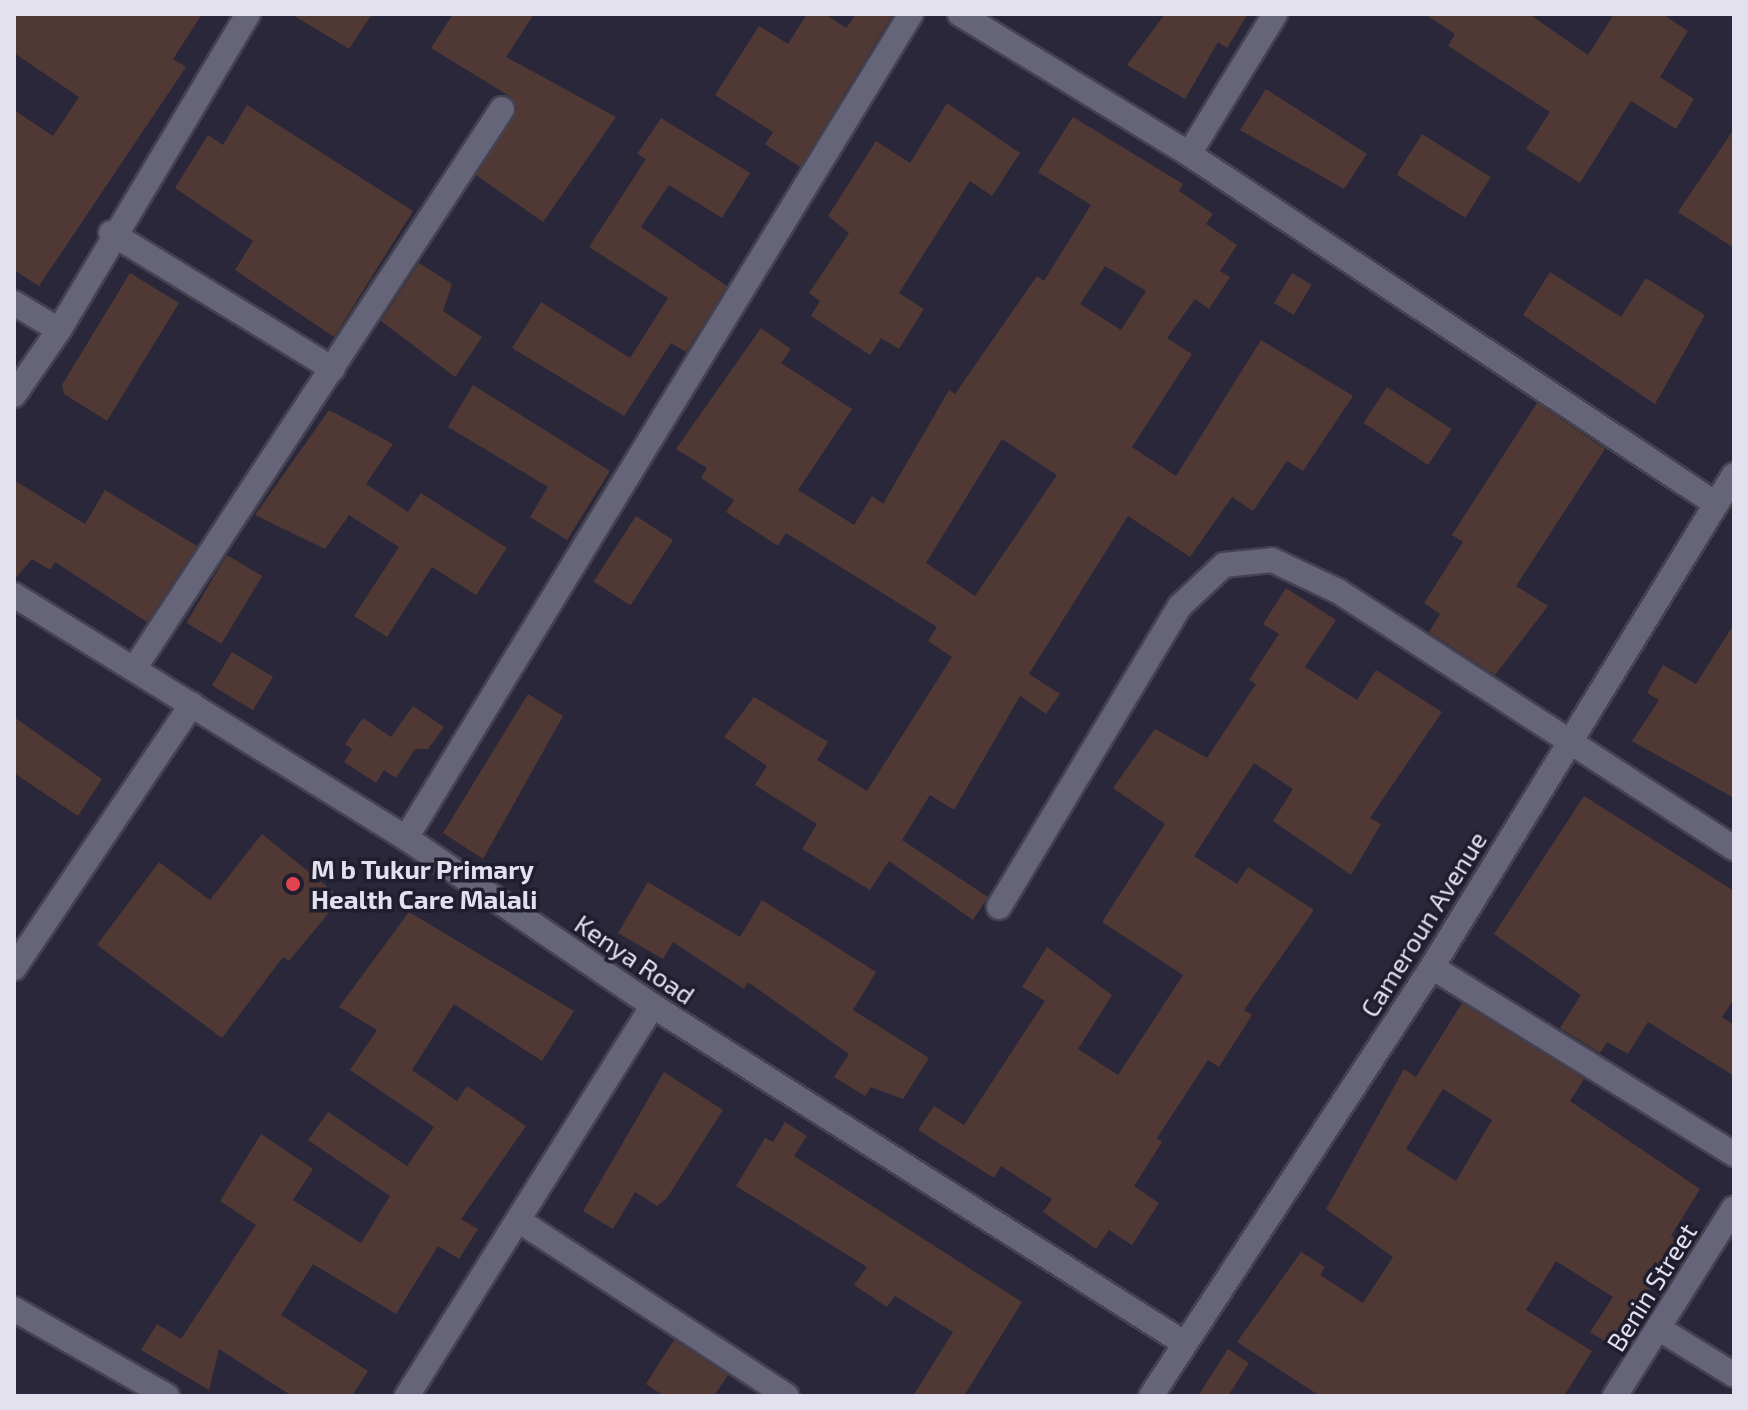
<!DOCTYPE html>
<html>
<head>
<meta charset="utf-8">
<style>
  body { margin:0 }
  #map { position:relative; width:1748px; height:1410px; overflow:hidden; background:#292739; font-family:"Exo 2",sans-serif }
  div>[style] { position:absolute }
  .building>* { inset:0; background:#503935; transform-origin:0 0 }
  .roads { filter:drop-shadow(2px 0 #444251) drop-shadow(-2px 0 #444251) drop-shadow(0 2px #444251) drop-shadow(0 -2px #444251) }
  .street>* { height:24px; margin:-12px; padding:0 12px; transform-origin:12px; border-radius:12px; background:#666479 }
  .secondary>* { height:24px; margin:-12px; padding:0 12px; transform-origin:12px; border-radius:12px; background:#666479 }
  .dots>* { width:22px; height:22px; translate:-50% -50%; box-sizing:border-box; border:4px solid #201d2f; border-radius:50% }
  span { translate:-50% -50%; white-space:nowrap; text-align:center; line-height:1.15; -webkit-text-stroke:7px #201d2f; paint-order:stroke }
  .poi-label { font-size:26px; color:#e2e1ed; font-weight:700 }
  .left { translate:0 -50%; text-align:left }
  .street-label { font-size:26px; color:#e2e1ed }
  .frame { position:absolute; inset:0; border:16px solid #e2e1ed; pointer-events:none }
</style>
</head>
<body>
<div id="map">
  <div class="building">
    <i style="clip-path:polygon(14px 14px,202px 14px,173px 59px,186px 67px,39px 286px,14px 270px,14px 110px,53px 136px,79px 97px,14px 53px)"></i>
    <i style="clip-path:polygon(291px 14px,372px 14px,349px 49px)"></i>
    <i style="clip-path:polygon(453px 14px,534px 14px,506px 57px,616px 117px,543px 222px,476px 175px,517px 109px,511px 97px,431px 48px)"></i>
    <i style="clip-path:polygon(807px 14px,825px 14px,846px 28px,856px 14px,893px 14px,800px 167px,765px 144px,773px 132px,715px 95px,759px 26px,788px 44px)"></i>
    <i style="clip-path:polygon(1165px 14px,1248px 14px,1227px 48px,1218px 42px,1185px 99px,1127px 65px)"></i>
    <i style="clip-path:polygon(1425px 14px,1529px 14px,1588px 55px,1614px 14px,1662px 14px,1688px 31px,1660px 77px,1694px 99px,1676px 129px,1631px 101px,1580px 183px,1526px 149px,1550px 112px,1448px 46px,1455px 34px)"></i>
    <i style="clip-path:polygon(1266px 89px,1367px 154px,1344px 189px,1240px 130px)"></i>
    <i style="clip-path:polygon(947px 103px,1020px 153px,992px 196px,970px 181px,899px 293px,924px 309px,899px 349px,881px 338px,870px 355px,811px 316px,820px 301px,809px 293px,849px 233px,828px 216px,876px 141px,910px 163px)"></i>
    <i style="clip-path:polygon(247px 105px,413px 211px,334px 337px,235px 270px,253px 241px,175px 188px,208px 135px,223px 145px)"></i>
    <i style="clip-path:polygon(evenodd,1073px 117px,1183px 184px,1179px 191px,1213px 214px,1206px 224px,1237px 245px,1220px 271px,1230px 277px,1209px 309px,1195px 299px,1167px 338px,1192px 354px,1132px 447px,1176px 476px,1261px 340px,1353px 396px,1303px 471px,1287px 461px,1253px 511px,1232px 497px,1190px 557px,1128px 516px,1029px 674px,1060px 694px,1046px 714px,1020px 696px,954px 810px,930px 795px,902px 840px,988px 897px,973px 920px,889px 861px,870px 890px,802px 849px,817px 824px,755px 785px,767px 766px,724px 737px,754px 697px,828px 742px,817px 760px,867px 791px,952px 657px,928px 641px,937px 627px,786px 533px,778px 546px,726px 512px,734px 500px,701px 478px,707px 468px,676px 449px,761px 328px,791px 349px,781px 363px,852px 409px,798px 490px,854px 525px,872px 496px,883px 504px,949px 390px,955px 394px,1037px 276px,1044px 281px,1091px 205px,1038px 172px,1073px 117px,1105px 266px,1146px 291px,1121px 330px,1080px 304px,1105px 266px,1073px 117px,1002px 439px,1057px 475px,975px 596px,926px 563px,1002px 439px)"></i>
    <i style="clip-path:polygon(661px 118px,750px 173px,722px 218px,669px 185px,641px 227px,727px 286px,686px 352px,671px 343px,624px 416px,512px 348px,541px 302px,630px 358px,668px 298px,589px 247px,646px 159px,637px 154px)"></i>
    <i style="clip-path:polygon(1734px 129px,1734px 248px,1678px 212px)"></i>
    <i style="left:1422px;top:134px;width:81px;height:48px;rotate:32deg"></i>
    <i style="clip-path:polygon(419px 263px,452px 284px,443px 311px,482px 337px,455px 377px,381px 321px)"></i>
    <i style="clip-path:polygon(1550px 272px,1621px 317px,1646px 278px,1705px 315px,1655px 404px,1523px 315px)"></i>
    <i style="clip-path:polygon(130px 273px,179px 303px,107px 421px,64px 394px,62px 385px)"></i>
    <i style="left:1292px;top:273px;width:23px;height:35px;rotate:31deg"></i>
    <i style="clip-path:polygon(473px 385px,610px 471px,567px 540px,530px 517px,548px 487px,448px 427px)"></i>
    <i style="left:1387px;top:387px;width:77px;height:43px;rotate:33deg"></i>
    <i style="clip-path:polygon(1537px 403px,1605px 449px,1516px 586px,1548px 606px,1495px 675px,1429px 632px,1440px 614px,1424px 603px,1463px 542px,1452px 535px)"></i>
    <i style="clip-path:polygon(329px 410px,393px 444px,366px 484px,408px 512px,421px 493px,507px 548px,476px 595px,432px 567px,387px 637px,354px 616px,399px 547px,349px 515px,325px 549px,255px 515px)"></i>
    <i style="clip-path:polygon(14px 480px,85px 524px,105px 490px,197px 546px,147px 622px,55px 562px,50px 570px,32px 559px,14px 580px)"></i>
    <i style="left:636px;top:516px;width:44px;height:78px;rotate:33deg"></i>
    <i style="left:227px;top:555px;width:41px;height:79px;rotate:31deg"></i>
    <i style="clip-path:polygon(1286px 588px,1336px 620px,1305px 667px,1357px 700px,1376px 670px,1442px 712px,1370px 818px,1381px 824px,1351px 875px,1273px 821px,1293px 789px,1254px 763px,1194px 856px,1237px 884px,1248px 867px,1314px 910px,1244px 1010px,1252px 1015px,1219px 1067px,1208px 1060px,1157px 1138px,1162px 1142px,1134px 1186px,1159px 1203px,1132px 1245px,1109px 1230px,1096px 1249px,1043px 1212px,1052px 1199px,1001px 1166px,994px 1178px,918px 1130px,934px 1106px,964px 1125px,1045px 1001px,1022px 987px,1047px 947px,1112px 995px,1078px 1049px,1118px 1075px,1183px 975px,1102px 922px,1165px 824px,1113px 788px,1155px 729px,1207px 758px,1256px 684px,1249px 680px,1279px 634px,1263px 624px)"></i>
    <i style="clip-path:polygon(1734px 624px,1734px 798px,1632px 741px,1659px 700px,1647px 693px,1663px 665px,1696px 684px)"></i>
    <i style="left:232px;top:652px;width:48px;height:39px;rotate:31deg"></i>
    <i style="clip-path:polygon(528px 694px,563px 716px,483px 859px,443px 833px)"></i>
    <i style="clip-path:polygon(413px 706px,444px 727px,428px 749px,415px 749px,396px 778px,384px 770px,376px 783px,344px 762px,352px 749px,345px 744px,363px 718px,391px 737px)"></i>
    <i style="clip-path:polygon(14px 717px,102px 779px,78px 816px,14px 773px)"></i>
    <i style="clip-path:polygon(1584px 796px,1734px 891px,1734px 999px,1722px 1017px,1734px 1025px,1734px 1076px,1648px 1022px,1628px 1054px,1607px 1042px,1600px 1053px,1560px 1028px,1581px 995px,1494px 934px)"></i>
    <i style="clip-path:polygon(262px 834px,341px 898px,289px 961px,283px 957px,222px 1038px,97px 945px,159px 862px,210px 900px)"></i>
    <i style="clip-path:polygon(648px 882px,740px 937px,762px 900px,876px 972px,853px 1010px,929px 1058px,903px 1099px,871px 1087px,865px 1096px,834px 1077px,849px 1054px,748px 982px,744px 989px,673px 942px,663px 959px,618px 933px)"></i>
    <i style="clip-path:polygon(409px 912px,574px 1011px,542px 1061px,454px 1004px,412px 1070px,457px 1101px,467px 1086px,526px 1126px,461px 1219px,478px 1229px,459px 1259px,438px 1246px,396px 1314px,313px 1264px,281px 1315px,368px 1371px,352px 1396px,292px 1396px,219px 1349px,209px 1390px,141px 1350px,157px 1324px,181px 1339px,256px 1225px,220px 1201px,261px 1134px,313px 1169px,293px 1200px,361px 1243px,390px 1196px,308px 1140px,328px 1112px,407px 1166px,434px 1127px,350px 1070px,377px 1030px,339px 1007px)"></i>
    <i style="clip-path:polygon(evenodd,1462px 1003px,1584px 1079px,1570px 1101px,1700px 1189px,1671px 1236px,1680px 1242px,1614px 1347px,1590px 1332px,1613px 1297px,1556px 1261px,1526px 1310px,1592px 1351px,1564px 1396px,1320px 1396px,1237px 1342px,1301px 1252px,1325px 1267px,1320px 1275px,1363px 1303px,1393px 1257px,1326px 1209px,1404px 1069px,1416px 1077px,1462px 1003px,1443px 1089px,1492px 1120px,1456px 1181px,1406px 1149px,1443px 1089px)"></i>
    <i style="clip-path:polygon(664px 1072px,723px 1110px,667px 1198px,657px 1206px,635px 1192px,613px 1229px,583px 1211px)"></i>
    <i style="clip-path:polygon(785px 1122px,807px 1136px,794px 1156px,1022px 1302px,964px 1396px,913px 1396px,953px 1332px,895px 1296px,887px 1307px,854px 1285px,867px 1267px,736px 1186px,765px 1138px,773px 1142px)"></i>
    <i style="clip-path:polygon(674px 1340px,728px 1375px,714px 1396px,664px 1396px,646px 1384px)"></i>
    <i style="clip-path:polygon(1228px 1349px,1249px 1363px,1228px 1396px,1198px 1396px)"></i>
  </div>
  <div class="roads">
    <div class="street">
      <i style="left:960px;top:14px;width:268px;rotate:31.4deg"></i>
      <i style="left:1189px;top:154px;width:633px;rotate:33.59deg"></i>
      <i style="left:1189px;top:154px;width:164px;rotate:-58.4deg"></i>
      <i style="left:111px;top:233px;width:260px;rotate:31.5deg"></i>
      <i style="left:14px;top:303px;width:52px;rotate:31deg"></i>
      <i style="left:59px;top:330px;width:368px;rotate:-59.1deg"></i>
      <i style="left:14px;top:395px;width:79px;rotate:-55.3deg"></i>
      <i style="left:14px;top:595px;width:461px;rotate:31.8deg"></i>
      <i style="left:406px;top:838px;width:299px;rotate:34.2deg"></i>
      <i style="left:653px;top:1006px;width:629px;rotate:32.4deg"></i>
      <i style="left:134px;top:669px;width:670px;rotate:-56.69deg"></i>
      <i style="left:406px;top:838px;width:966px;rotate:-58.5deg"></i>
      <i style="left:999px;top:907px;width:351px;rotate:-59deg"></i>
      <i style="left:1180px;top:606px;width:60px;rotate:-43deg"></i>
      <i style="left:1224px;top:565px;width:48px;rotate:-5.9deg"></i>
      <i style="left:1272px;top:560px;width:73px;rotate:25.2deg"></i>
      <i style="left:1338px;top:591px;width:472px;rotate:33deg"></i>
      <i style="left:1432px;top:967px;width:355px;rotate:31.8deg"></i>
      <i style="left:14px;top:968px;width:318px;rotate:-56deg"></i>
      <i style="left:518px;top:1220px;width:321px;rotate:33.2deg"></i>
      <i style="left:14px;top:1309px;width:176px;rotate:29.6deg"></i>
      <i style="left:1658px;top:1328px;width:89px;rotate:31.7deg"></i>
      <i style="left:407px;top:1396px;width:461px;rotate:-57.8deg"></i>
      <i style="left:1615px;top:1396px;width:222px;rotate:-57.7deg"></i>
    </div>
    <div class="secondary">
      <i style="left:1151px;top:1396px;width:513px;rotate:-56.77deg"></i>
      <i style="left:1432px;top:967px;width:577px;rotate:-58.46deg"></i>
    </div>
  </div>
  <div class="dots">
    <i style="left:293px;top:884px;background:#e0444e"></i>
  </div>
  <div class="poi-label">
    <span class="left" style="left:311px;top:884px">M b Tukur Primary<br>Health Care Malali</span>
  </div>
  <div class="street-label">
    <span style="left:1423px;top:924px;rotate:-58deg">Cameroun Avenue</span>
    <span style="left:635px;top:959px;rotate:34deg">Kenya Road</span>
    <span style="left:1651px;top:1287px;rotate:-58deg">Benin Street</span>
  </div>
  <div class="frame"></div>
</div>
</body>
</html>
